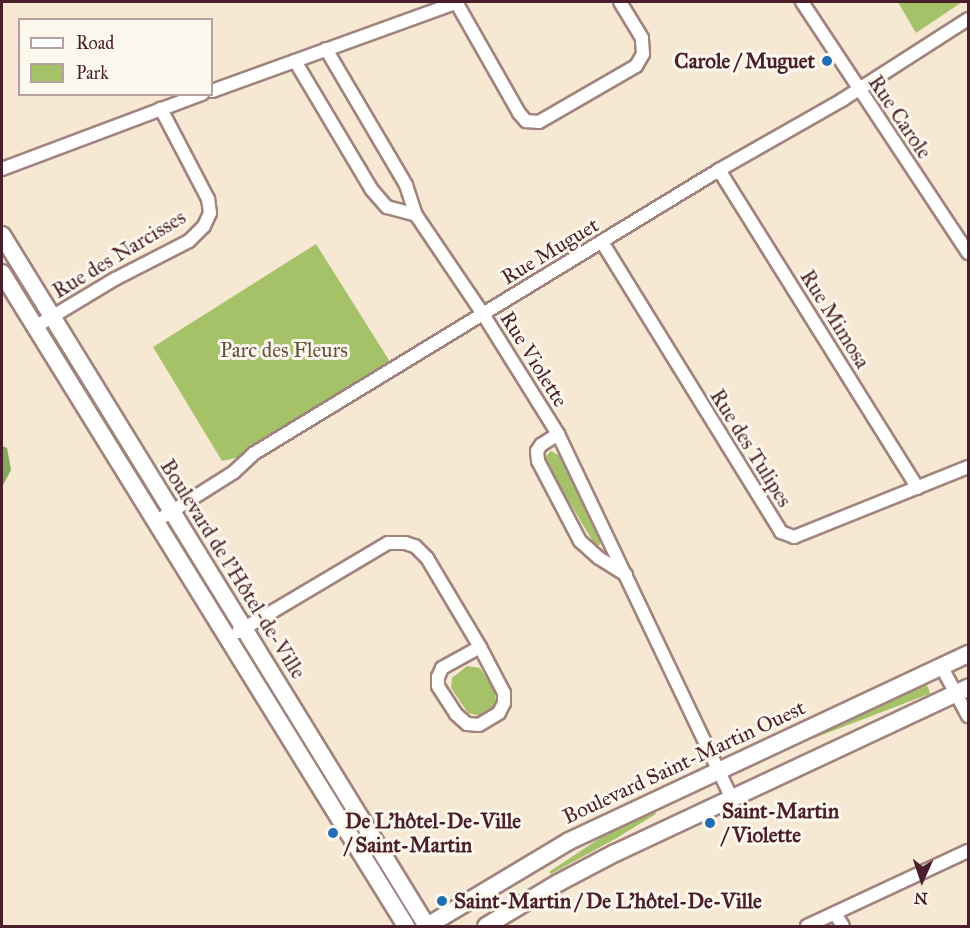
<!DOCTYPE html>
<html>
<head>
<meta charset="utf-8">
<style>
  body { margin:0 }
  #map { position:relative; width:970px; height:928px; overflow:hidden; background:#f6e8d2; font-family:"IM FELL Great Primer",serif }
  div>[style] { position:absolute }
  .green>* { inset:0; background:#a6c269; transform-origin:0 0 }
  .forest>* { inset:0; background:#84a85d }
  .roads { filter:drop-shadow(2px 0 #a0847e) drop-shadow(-2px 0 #a0847e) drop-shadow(0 2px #a0847e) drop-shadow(0 -2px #a0847e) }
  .street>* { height:12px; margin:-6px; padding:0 6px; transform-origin:6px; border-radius:6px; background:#fff }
  .secondary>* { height:16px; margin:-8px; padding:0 8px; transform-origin:8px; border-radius:8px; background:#fff }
  .dots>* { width:16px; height:16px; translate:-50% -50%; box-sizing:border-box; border:3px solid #fbf7ec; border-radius:50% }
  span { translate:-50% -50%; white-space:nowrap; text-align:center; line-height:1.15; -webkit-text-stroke:6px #fbf7ec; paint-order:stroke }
  .poi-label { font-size:21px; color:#4a1f2b; font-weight:700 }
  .right { translate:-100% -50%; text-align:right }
  .left { translate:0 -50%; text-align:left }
  .street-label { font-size:21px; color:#4a1f2b }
  .park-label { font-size:21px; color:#66503e }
  .frame { position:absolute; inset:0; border:3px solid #4a1f2b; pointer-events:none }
  .legend { position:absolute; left:18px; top:18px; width:195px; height:78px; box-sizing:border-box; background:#fbf7ec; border:2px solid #b4a19f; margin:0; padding:8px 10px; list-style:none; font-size:18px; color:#4a1f2b }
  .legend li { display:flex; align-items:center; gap:12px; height:30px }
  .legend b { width:30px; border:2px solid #b4a19f }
  .north { position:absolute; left:892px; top:850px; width:60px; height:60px; -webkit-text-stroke:4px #fbf7ec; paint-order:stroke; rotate:183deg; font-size:16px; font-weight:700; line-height:24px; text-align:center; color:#4a1f2b }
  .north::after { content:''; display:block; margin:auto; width:21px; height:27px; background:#4a1f2b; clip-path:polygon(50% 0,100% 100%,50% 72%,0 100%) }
</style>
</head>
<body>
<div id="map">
  <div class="green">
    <i style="clip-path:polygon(898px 2px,962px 2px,916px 33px)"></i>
    <i style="clip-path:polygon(316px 244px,394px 368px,253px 454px,222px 461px,153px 347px)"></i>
    <i style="clip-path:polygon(57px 337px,133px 460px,131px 461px,91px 407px,51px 341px)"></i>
    <i style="clip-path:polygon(551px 451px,564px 458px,600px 537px,600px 545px,595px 545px,546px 463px,545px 457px)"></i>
    <i style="clip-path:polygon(248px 647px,355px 824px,310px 763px,242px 651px)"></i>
    <i style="clip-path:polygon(467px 666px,480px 668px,495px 692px,496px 702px,494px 707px,480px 716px,468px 713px,451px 688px,452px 678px)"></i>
    <i style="left:927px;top:685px;width:9px;height:206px;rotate:69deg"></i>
    <i style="clip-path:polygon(655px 812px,656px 814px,615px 839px,551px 874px,549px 872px,603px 836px)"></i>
  </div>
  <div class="forest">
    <i style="clip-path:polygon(2px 446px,7px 448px,11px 470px,2px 487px)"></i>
  </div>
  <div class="roads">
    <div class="street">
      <i style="left:456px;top:2px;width:128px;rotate:60.4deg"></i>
      <i style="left:519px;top:113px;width:11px;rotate:49deg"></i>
      <i style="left:526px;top:121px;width:13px;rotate:4deg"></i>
      <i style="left:539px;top:122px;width:112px;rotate:-30deg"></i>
      <i style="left:636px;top:66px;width:14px;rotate:-60deg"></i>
      <i style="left:643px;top:54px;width:16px;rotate:-94deg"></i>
      <i style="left:642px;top:38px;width:42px;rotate:-121.4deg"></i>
      <i style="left:802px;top:2px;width:301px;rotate:56.5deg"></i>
      <i style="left:326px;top:49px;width:158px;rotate:59.5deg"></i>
      <i style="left:406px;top:185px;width:32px;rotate:72deg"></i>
      <i style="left:416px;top:215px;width:120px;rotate:55.9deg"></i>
      <i style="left:483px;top:314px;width:142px;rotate:58deg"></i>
      <i style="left:558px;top:434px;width:403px;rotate:64.5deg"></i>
      <i style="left:295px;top:61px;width:150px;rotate:59.2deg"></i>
      <i style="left:372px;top:190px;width:23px;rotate:49deg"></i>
      <i style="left:387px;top:207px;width:30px;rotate:15deg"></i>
      <i style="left:212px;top:91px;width:262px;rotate:-19.9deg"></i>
      <i style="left:2px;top:169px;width:214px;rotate:-20.6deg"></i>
      <i style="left:719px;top:170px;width:375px;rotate:58deg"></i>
      <i style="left:602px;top:242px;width:341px;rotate:58.3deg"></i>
      <i style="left:781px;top:532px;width:14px;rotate:21deg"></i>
      <i style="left:794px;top:537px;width:188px;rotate:-21.9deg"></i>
      <i style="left:35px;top:327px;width:93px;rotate:-31deg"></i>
      <i style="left:115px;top:279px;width:83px;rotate:-27.2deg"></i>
      <i style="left:189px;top:241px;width:21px;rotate:-45deg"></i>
      <i style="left:204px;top:226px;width:14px;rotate:-65deg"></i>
      <i style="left:210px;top:213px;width:14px;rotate:-98deg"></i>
      <i style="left:208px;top:199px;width:102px;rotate:-117.6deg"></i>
      <i style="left:558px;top:434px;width:20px;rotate:147deg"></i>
      <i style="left:541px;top:445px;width:7px;rotate:124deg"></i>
      <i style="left:537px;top:451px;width:10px;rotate:84deg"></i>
      <i style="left:538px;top:461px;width:90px;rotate:62.3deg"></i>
      <i style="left:580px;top:541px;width:25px;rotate:42deg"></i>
      <i style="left:599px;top:558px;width:32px;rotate:32deg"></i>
      <i style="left:155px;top:522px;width:93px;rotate:-32.3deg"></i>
      <i style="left:234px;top:472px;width:26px;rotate:-43deg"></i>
      <i style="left:253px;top:454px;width:546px;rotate:-31.36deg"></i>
      <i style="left:719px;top:170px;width:142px;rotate:-29.6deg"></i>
      <i style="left:842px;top:100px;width:150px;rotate:-32.7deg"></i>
      <i style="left:238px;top:632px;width:174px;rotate:-30.7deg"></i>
      <i style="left:388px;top:543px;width:17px"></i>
      <i style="left:405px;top:543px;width:10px;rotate:17deg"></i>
      <i style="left:415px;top:546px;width:17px;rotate:45deg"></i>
      <i style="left:427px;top:558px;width:104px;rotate:59.2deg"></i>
      <i style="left:480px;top:647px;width:52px;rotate:62.4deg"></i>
      <i style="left:504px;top:693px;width:10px;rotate:90deg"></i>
      <i style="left:504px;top:703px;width:11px;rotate:117deg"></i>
      <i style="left:499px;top:713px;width:23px;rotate:149deg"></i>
      <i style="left:479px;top:725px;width:12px;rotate:-175deg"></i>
      <i style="left:467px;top:724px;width:15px;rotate:-138deg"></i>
      <i style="left:456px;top:714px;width:33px;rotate:-123deg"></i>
      <i style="left:438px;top:686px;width:9px;rotate:-90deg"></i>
      <i style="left:438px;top:677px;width:10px;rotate:-66deg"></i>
      <i style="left:442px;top:668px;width:43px;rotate:-28.9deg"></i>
      <i style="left:941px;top:666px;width:57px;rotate:61.6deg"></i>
      <i style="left:835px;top:914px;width:14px;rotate:56deg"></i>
      <i style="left:807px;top:926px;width:178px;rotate:-25deg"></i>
    </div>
    <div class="secondary">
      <i style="left:2px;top:235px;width:811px;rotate:58.41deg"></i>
      <i style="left:2px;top:273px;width:768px;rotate:58.26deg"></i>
      <i style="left:427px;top:926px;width:165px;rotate:-30.9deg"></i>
      <i style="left:569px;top:841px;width:441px;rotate:-25.1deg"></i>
      <i style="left:486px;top:926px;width:84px;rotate:-30.8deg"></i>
      <i style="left:558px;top:883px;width:64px;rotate:-27.8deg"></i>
      <i style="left:615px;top:853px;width:390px;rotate:-25.1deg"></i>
    </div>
  </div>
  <div class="dots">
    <i style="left:827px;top:61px;background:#1f6fb2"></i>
    <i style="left:710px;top:823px;background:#1f6fb2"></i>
    <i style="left:333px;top:833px;background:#1f6fb2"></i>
    <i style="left:442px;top:901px;background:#1f6fb2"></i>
  </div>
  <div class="poi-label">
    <span class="right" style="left:815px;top:61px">Carole / Muguet</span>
    <span class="left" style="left:722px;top:823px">Saint-Martin<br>/ Violette</span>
    <span class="left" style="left:345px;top:833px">De L'hôtel-De-Ville<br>/ Saint-Martin</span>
    <span class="left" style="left:454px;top:901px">Saint-Martin / De L'hôtel-De-Ville</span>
  </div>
  <div class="street-label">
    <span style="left:900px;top:117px;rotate:56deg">Rue Carole</span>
    <span style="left:550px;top:251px;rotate:-31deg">Rue Muguet</span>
    <span style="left:119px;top:254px;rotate:-31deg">Rue des Narcisses</span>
    <span style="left:835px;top:319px;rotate:58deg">Rue Mimosa</span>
    <span style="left:534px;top:359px;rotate:58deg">Rue Violette</span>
    <span style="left:751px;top:448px;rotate:58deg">Rue des Tulipes</span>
    <span style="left:233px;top:569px;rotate:58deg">Boulevard de l'Hôtel-de-Ville</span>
    <span style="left:684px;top:762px;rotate:-25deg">Boulevard Saint-Martin Ouest</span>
  </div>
  <div class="park-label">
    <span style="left:284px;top:350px">Parc des Fleurs</span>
  </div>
  <div class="frame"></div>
  <ul class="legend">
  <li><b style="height:8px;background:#fff"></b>Road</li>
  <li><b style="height:16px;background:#a6c269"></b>Park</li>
  </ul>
  <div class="north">N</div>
</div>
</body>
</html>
